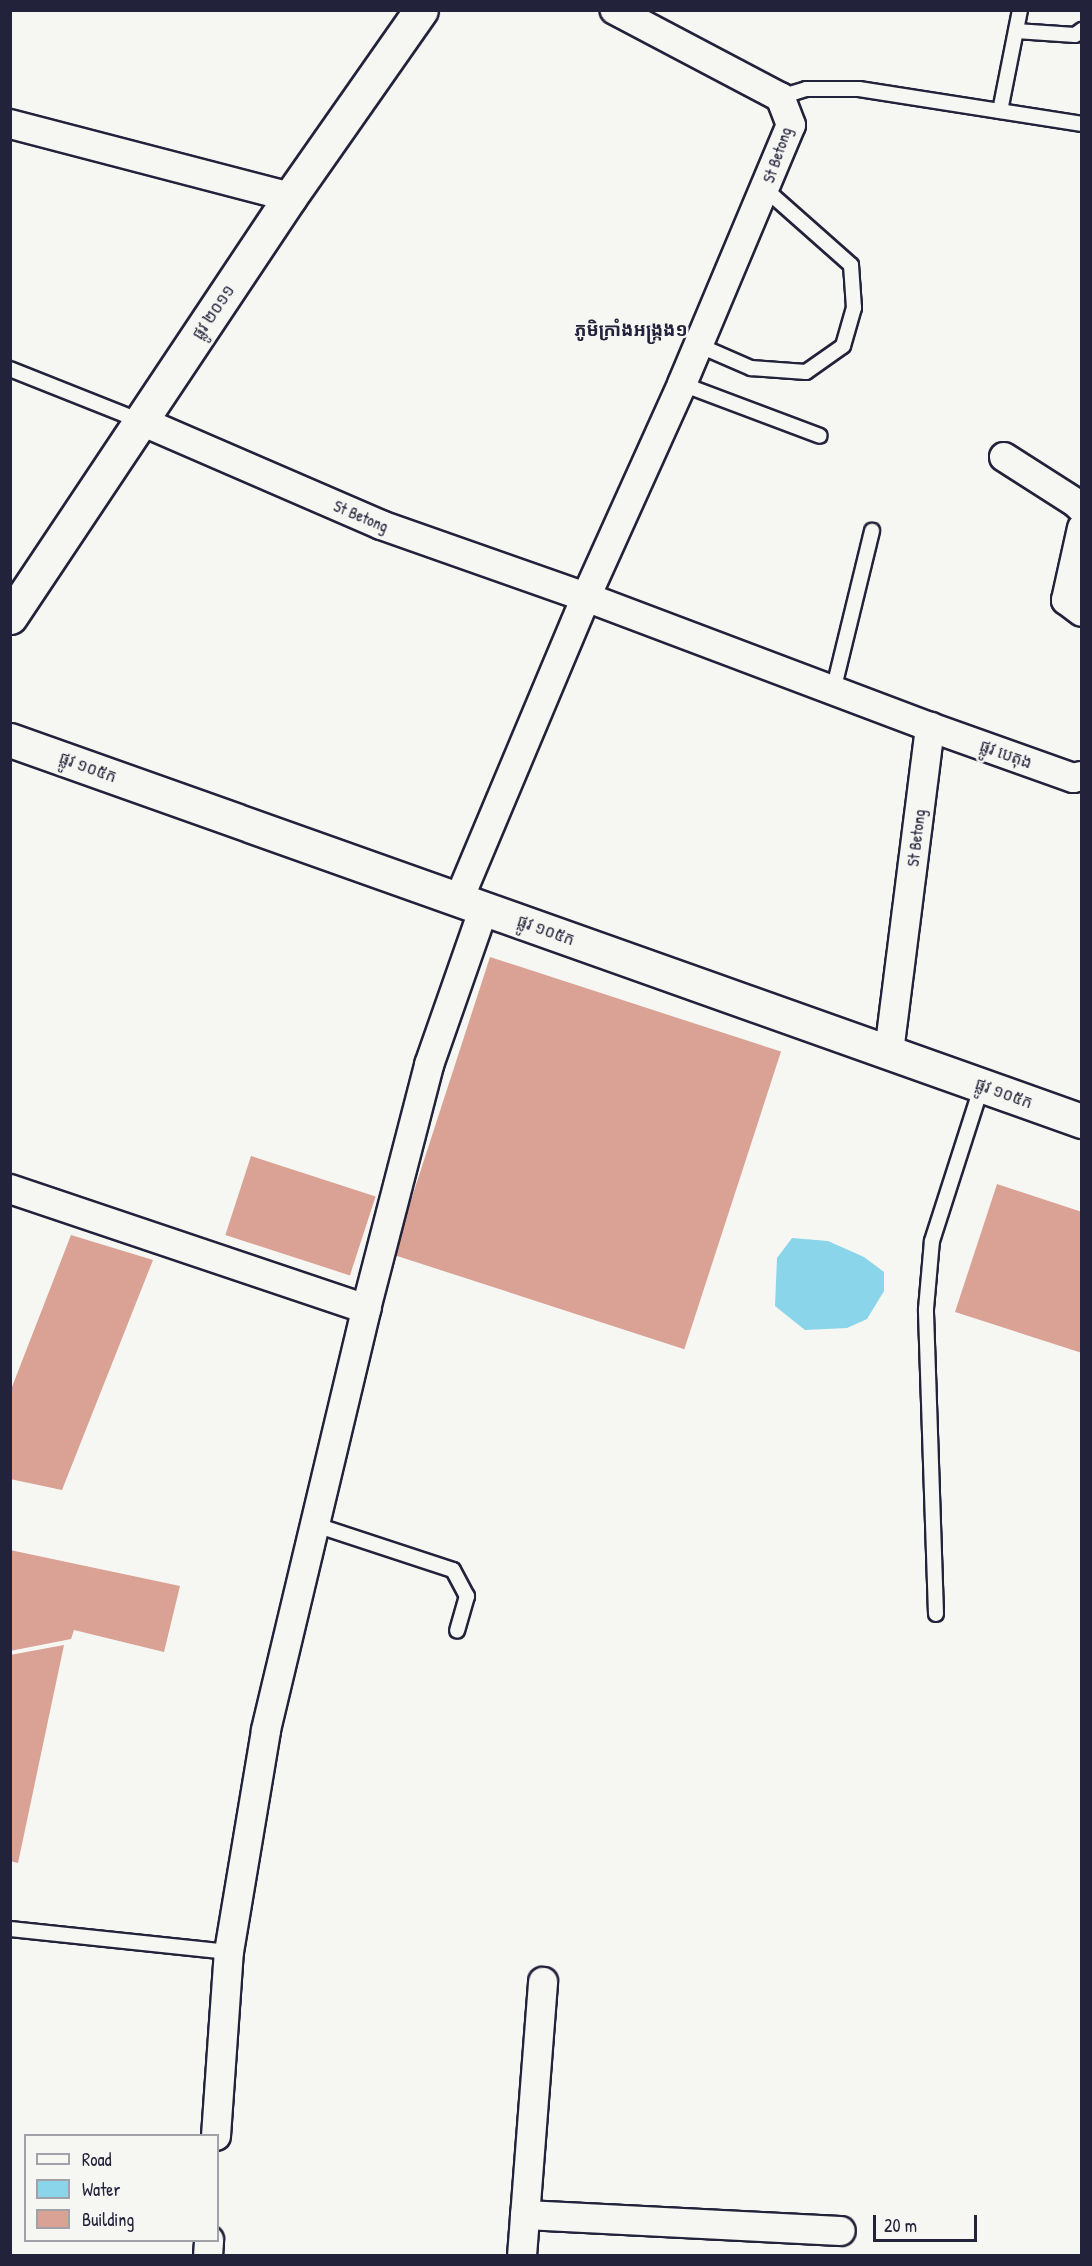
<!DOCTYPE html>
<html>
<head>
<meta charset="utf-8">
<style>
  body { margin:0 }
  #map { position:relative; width:1092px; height:2266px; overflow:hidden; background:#f6f6f2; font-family:"Patrick Hand","Noto Sans Khmer",sans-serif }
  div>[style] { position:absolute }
  .water>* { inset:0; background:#8ad5ea }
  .building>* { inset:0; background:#daa295; transform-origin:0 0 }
  .roads { filter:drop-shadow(2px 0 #22223b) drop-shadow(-2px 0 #22223b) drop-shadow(0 2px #22223b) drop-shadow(0 -2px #22223b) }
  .service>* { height:14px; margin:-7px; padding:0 7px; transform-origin:7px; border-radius:7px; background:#f6f6f2 }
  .minor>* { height:28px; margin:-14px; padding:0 14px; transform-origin:14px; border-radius:14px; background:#f6f6f2 }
  .secondary>* { height:33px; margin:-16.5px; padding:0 16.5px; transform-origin:16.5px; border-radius:16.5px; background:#f6f6f2 }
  span { translate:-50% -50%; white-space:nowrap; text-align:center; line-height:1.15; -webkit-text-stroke:5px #f6f6f2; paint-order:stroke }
  .street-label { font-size:16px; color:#22223b }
  .neighbourhood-label { font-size:18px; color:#22223b; font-weight:700 }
  .frame { position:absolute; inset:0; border:12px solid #22223b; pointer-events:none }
  .legend { position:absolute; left:24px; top:2134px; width:195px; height:108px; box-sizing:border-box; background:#f6f6f2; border:2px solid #a1a1a9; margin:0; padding:8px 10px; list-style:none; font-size:18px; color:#22223b }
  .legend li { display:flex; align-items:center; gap:12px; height:30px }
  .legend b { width:30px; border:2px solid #a1a1a9 }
  .scale { position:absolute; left:873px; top:2215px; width:104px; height:27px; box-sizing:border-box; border:3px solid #22223b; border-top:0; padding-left:8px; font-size:18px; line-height:21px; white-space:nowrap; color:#22223b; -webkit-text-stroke:4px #f6f6f2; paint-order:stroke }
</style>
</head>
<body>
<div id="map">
  <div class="water">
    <i style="clip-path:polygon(792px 1238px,828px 1241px,864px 1257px,884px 1272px,884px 1291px,867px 1319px,847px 1328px,805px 1330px,775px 1306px,777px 1258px)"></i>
  </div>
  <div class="building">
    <i style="left:490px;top:957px;width:306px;height:313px;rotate:18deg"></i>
    <i style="left:251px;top:1156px;width:131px;height:83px;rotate:18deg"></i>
    <i style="clip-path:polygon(997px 1184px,1082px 1212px,1082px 1353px,955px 1312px)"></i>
    <i style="clip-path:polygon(71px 1235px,153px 1260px,62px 1490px,10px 1479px,10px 1392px)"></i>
    <i style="clip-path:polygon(10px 1550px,180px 1586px,164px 1652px,74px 1630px,71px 1639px,10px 1651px)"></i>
    <i style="clip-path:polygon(64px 1645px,18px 1863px,10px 1861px,10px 1655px)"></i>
  </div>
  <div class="roads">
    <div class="service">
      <i style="left:1016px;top:31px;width:59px;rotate:3.9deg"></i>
      <i style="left:1075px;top:35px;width:9px;rotate:-36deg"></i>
      <i style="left:780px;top:97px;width:27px;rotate:-17deg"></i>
      <i style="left:806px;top:89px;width:53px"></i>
      <i style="left:859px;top:89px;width:226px;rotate:8.9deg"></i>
      <i style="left:1000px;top:111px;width:103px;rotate:-78.8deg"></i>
      <i style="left:698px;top:345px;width:58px;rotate:23.5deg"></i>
      <i style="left:751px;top:368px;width:55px;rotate:4.2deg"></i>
      <i style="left:806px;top:372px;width:45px;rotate:-35.1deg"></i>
      <i style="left:843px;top:346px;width:40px;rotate:-74deg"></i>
      <i style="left:854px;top:308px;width:43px;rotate:-94deg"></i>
      <i style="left:851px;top:265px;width:115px;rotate:-138.5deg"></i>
      <i style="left:10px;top:369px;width:141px;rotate:21.7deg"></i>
      <i style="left:682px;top:384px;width:147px;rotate:20.6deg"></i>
      <i style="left:833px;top:691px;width:165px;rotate:-76.3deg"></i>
      <i style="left:316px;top:1525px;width:144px;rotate:18.2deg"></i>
      <i style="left:453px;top:1570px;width:30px;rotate:62deg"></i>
      <i style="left:467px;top:1596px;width:36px;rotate:106deg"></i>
      <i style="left:936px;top:1614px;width:305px;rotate:-91.9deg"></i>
      <i style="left:926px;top:1309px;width:68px;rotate:-85deg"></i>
      <i style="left:932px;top:1241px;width:164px;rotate:-72.2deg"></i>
      <i style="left:10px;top:1929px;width:220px;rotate:6deg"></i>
    </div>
    <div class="minor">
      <i style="left:10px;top:124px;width:289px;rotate:14.6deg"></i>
      <i style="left:141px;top:421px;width:262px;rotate:23.4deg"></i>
      <i style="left:381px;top:525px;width:217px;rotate:19.4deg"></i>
      <i style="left:586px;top:597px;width:368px;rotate:20.7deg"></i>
      <i style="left:930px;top:727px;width:152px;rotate:19.6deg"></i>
      <i style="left:1073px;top:778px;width:9px;rotate:-13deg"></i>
      <i style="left:1004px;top:457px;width:85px;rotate:32.6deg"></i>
      <i style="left:1076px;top:503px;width:8px;rotate:45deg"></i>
      <i style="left:1082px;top:528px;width:74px;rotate:102.5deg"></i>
      <i style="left:1066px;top:600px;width:20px;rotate:37deg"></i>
      <i style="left:459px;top:899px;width:328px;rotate:-67.2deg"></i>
      <i style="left:586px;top:597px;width:234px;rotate:-65.7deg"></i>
      <i style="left:682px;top:384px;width:281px;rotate:-67.2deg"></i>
      <i style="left:791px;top:125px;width:30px;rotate:-111deg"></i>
      <i style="left:780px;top:97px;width:187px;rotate:-152.2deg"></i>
      <i style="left:889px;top:1052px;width:328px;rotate:-82.8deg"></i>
      <i style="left:10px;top:1189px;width:376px;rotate:18.6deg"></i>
      <i style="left:216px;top:2136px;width:184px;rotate:-86deg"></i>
      <i style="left:229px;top:1952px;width:225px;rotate:-80.5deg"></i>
      <i style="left:266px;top:1730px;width:433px;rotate:-76.6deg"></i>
      <i style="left:366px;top:1309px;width:252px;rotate:-75.5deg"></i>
      <i style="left:429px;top:1065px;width:166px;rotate:-70.7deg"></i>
      <i style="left:525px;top:2215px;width:316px;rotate:2.9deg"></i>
      <i style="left:208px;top:2256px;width:16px;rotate:-86deg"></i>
      <i style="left:522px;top:2256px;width:275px;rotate:-85.6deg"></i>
    </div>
    <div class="secondary">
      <i style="left:10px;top:617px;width:505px;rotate:-56.31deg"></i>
      <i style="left:290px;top:197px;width:228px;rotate:-55deg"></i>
      <i style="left:10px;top:740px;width:1138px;rotate:19.57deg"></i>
    </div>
  </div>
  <div class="street-label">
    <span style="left:777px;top:155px;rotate:-71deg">St Betong</span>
    <span style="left:213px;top:312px;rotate:-56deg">ផ្លូវ ២០១១</span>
    <span style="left:361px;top:516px;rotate:23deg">St Betong</span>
    <span style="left:1006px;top:754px;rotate:20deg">ផ្លូវ បេតុង</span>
    <span style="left:88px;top:767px;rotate:20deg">ផ្លូវ ១០៥ក</span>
    <span style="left:916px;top:838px;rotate:-83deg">St Betong</span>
    <span style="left:546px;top:930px;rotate:20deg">ផ្លូវ ១០៥ក</span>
    <span style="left:1004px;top:1093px;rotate:20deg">ផ្លូវ ១០៥ក</span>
  </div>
  <div class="neighbourhood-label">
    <span style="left:631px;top:330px">ភូមិក្រាំងអង្រ្កង១</span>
  </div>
  <div class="frame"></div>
  <ul class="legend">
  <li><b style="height:8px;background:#f6f6f2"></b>Road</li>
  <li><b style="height:16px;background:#8ad5ea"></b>Water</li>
  <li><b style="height:16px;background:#daa295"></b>Building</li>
  </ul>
  <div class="scale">20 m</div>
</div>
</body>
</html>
